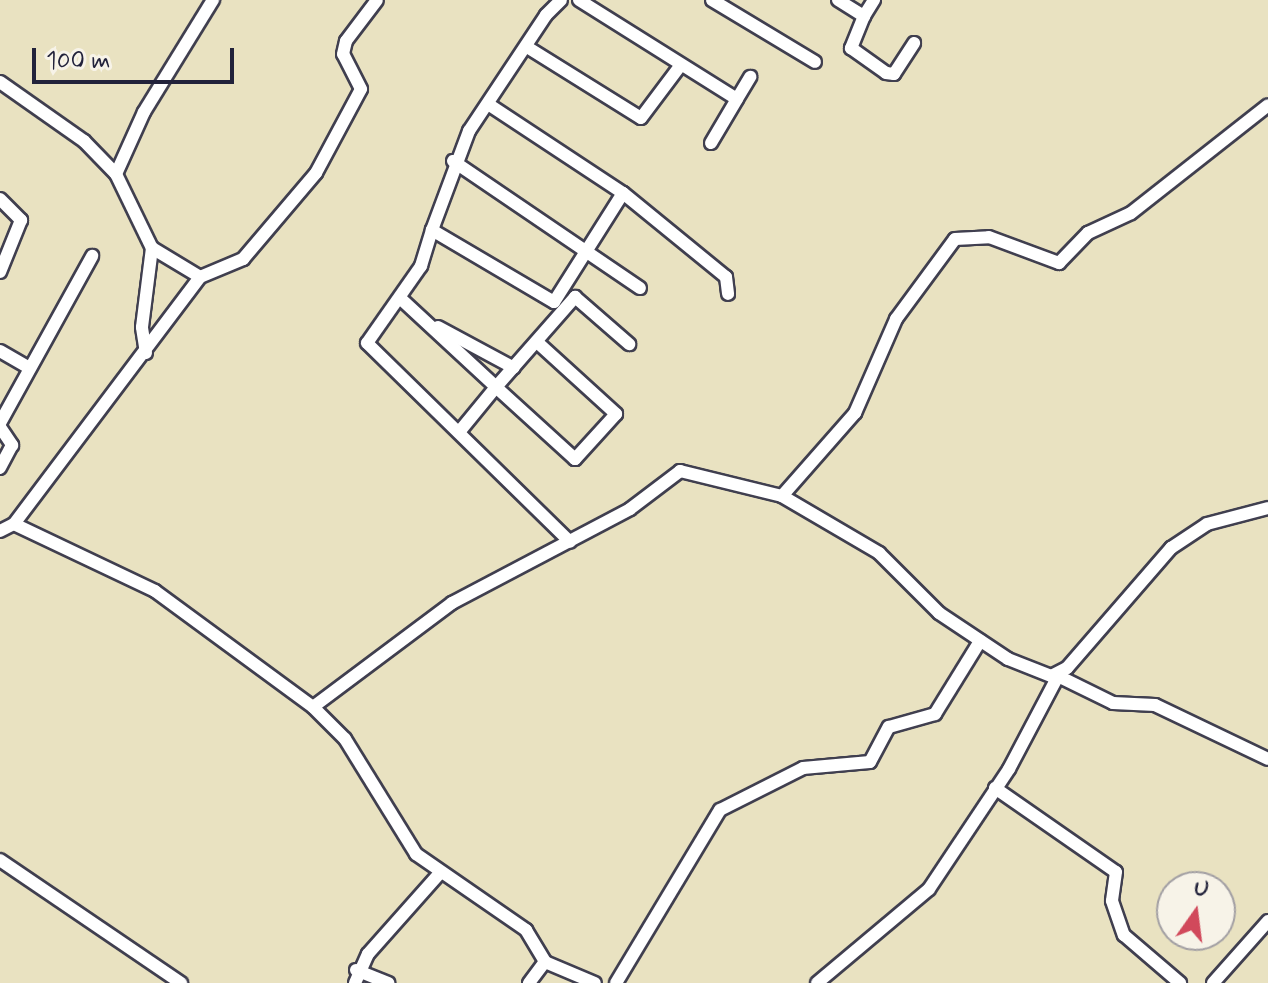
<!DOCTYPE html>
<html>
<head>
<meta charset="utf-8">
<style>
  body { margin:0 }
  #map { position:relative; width:1268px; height:983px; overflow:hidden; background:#e9e2c1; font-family:Mynerve,sans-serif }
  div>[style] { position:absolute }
  .roads { filter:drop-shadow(2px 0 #403f4f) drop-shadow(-2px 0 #403f4f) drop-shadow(0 2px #403f4f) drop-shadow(0 -2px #403f4f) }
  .minor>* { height:12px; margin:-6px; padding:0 6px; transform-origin:6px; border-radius:6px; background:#fff }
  span { translate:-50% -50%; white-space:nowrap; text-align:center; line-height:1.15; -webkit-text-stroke:6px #f7f3e8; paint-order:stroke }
  .north { position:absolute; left:1156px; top:871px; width:80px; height:80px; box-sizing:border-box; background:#f7f3e8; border:2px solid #a29fa3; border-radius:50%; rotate:14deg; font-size:22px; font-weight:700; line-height:32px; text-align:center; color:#22223b }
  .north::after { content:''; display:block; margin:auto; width:28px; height:36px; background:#d1495b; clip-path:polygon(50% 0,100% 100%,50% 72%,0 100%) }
  .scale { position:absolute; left:32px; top:48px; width:202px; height:36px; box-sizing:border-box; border:4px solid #22223b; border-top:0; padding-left:10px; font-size:24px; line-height:28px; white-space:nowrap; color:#22223b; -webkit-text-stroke:6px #f7f3e8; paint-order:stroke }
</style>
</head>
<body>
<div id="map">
  <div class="roads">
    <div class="minor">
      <i style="left:579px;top:0;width:186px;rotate:32.1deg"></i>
      <i style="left:737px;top:99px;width:26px;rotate:-59deg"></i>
      <i style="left:712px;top:0;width:120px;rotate:31deg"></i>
      <i style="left:838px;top:0;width:31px;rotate:32deg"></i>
      <i style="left:864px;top:16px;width:35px;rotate:112deg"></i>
      <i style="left:851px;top:48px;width:43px;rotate:35.5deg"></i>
      <i style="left:886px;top:73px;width:8px;rotate:7deg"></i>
      <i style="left:894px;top:74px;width:37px;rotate:-57deg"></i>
      <i style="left:864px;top:16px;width:19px;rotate:-58deg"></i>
      <i style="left:527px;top:47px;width:134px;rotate:31.9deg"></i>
      <i style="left:641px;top:118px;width:65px;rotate:-53.1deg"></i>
      <i style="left:0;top:82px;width:103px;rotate:35.1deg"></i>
      <i style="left:84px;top:141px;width:46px;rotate:45.9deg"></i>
      <i style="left:116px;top:174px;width:82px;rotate:64.1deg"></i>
      <i style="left:152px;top:248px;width:56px;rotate:31.1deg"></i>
      <i style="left:200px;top:277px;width:47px;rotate:-22.7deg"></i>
      <i style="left:243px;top:259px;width:113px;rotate:-49.7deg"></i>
      <i style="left:316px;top:173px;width:95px;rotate:-61.8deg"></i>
      <i style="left:361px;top:89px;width:39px;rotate:-117deg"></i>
      <i style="left:343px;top:54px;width:13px;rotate:-77deg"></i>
      <i style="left:346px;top:41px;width:51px;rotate:-52.9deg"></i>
      <i style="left:488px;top:104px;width:162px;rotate:33.4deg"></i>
      <i style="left:623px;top:193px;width:129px;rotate:122.3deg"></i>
      <i style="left:554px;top:302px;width:142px;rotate:-149.5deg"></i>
      <i style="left:432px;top:230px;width:106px;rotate:-69.5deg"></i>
      <i style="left:469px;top:131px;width:139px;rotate:-56.4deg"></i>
      <i style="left:546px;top:15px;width:21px;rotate:-45deg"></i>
      <i style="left:711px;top:143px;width:51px;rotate:-59.4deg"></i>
      <i style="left:453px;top:161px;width:226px;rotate:34.2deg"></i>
      <i style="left:116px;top:174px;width:68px;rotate:-65.7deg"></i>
      <i style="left:144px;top:112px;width:132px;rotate:-58.4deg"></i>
      <i style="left:623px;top:193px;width:133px;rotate:39.2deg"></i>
      <i style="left:726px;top:277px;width:17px;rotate:83deg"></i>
      <i style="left:0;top:199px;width:30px;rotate:45deg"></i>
      <i style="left:21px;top:220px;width:56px;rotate:112deg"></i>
      <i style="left:432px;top:230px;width:38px;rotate:107deg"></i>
      <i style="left:421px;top:266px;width:94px;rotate:125deg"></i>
      <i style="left:367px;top:343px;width:284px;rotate:44.4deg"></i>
      <i style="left:400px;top:298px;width:131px;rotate:42.8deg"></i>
      <i style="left:496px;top:387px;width:58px;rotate:129.4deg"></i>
      <i style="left:438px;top:327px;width:86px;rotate:28.3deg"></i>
      <i style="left:537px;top:342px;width:107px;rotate:42.3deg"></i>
      <i style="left:616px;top:414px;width:61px;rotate:132.3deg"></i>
      <i style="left:575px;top:459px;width:107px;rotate:-137.7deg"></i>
      <i style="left:496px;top:387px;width:120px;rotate:-48.7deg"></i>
      <i style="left:575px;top:297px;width:72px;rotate:41deg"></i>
      <i style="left:0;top:351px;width:32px;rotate:30deg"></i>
      <i style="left:146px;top:353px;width:26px;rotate:-99deg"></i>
      <i style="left:142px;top:327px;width:80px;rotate:-82.8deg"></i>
      <i style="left:0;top:423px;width:191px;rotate:-61.1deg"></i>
      <i style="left:0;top:427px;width:22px;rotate:56deg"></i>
      <i style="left:12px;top:445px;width:26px;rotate:118deg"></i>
      <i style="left:782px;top:496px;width:113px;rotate:30.4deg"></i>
      <i style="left:879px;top:553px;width:85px;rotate:45deg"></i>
      <i style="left:939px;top:613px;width:83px;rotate:33.7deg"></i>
      <i style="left:1008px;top:659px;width:46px;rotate:21.6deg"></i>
      <i style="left:1051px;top:676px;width:18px;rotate:-27deg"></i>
      <i style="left:1067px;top:668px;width:159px;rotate:-49.1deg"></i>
      <i style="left:1171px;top:548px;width:43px;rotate:-33.7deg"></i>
      <i style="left:1207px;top:524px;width:63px;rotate:-14.7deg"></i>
      <i style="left:14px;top:524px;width:309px;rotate:-53deg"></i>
      <i style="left:0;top:531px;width:16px;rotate:-27deg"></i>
      <i style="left:14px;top:524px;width:156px;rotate:25.4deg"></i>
      <i style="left:155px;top:591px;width:196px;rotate:36.3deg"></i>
      <i style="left:313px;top:707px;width:174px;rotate:-36.8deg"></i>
      <i style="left:452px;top:603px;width:201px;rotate:-27.8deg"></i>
      <i style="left:630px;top:509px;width:63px;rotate:-37.2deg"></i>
      <i style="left:680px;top:471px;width:105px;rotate:13.8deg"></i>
      <i style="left:782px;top:496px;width:111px;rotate:-48.7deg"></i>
      <i style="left:855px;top:413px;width:103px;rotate:-66.4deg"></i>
      <i style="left:896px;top:319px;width:99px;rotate:-53.6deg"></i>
      <i style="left:955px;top:239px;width:34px;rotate:-3deg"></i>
      <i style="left:989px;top:237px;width:75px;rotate:20.4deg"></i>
      <i style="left:1059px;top:263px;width:42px;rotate:-46deg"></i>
      <i style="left:1088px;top:233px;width:47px;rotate:-24.9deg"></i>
      <i style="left:1131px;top:213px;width:174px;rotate:-38.2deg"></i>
      <i style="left:313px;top:707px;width:45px;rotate:45deg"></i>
      <i style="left:345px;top:739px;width:135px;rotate:58.3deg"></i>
      <i style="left:416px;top:854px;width:134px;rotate:34.6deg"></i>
      <i style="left:526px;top:930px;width:37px;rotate:59deg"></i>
      <i style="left:545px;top:962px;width:54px;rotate:22.8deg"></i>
      <i style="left:995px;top:788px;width:147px;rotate:34.8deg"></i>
      <i style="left:1116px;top:872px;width:29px;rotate:98deg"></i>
      <i style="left:1112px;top:901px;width:36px;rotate:71deg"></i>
      <i style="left:1124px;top:935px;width:74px;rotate:40.6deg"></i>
      <i style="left:0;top:860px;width:219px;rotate:34.2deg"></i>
      <i style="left:356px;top:970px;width:35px;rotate:22deg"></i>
      <i style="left:355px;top:983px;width:32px;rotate:-66deg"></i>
      <i style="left:368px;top:954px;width:107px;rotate:-48.4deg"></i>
      <i style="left:529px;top:983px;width:26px;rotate:-53deg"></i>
      <i style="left:616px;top:983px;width:202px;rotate:-59deg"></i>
      <i style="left:720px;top:810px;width:93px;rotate:-26.8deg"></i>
      <i style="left:803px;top:768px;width:67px;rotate:-5.1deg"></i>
      <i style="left:870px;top:762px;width:40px;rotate:-62deg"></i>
      <i style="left:889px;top:727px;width:48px;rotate:-15.8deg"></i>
      <i style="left:935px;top:714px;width:86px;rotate:-58.3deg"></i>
      <i style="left:817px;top:983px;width:146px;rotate:-40deg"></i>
      <i style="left:929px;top:889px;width:144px;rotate:-56.3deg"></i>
      <i style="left:1009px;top:769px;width:105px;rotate:-62.2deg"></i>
      <i style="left:1058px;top:676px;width:61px;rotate:26.1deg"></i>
      <i style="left:1113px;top:703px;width:42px;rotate:2.7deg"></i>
      <i style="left:1155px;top:705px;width:125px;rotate:25.5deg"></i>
      <i style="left:1213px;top:983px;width:83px;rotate:-48.4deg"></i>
    </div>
  </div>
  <div class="north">U</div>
  <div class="scale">100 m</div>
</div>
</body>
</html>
